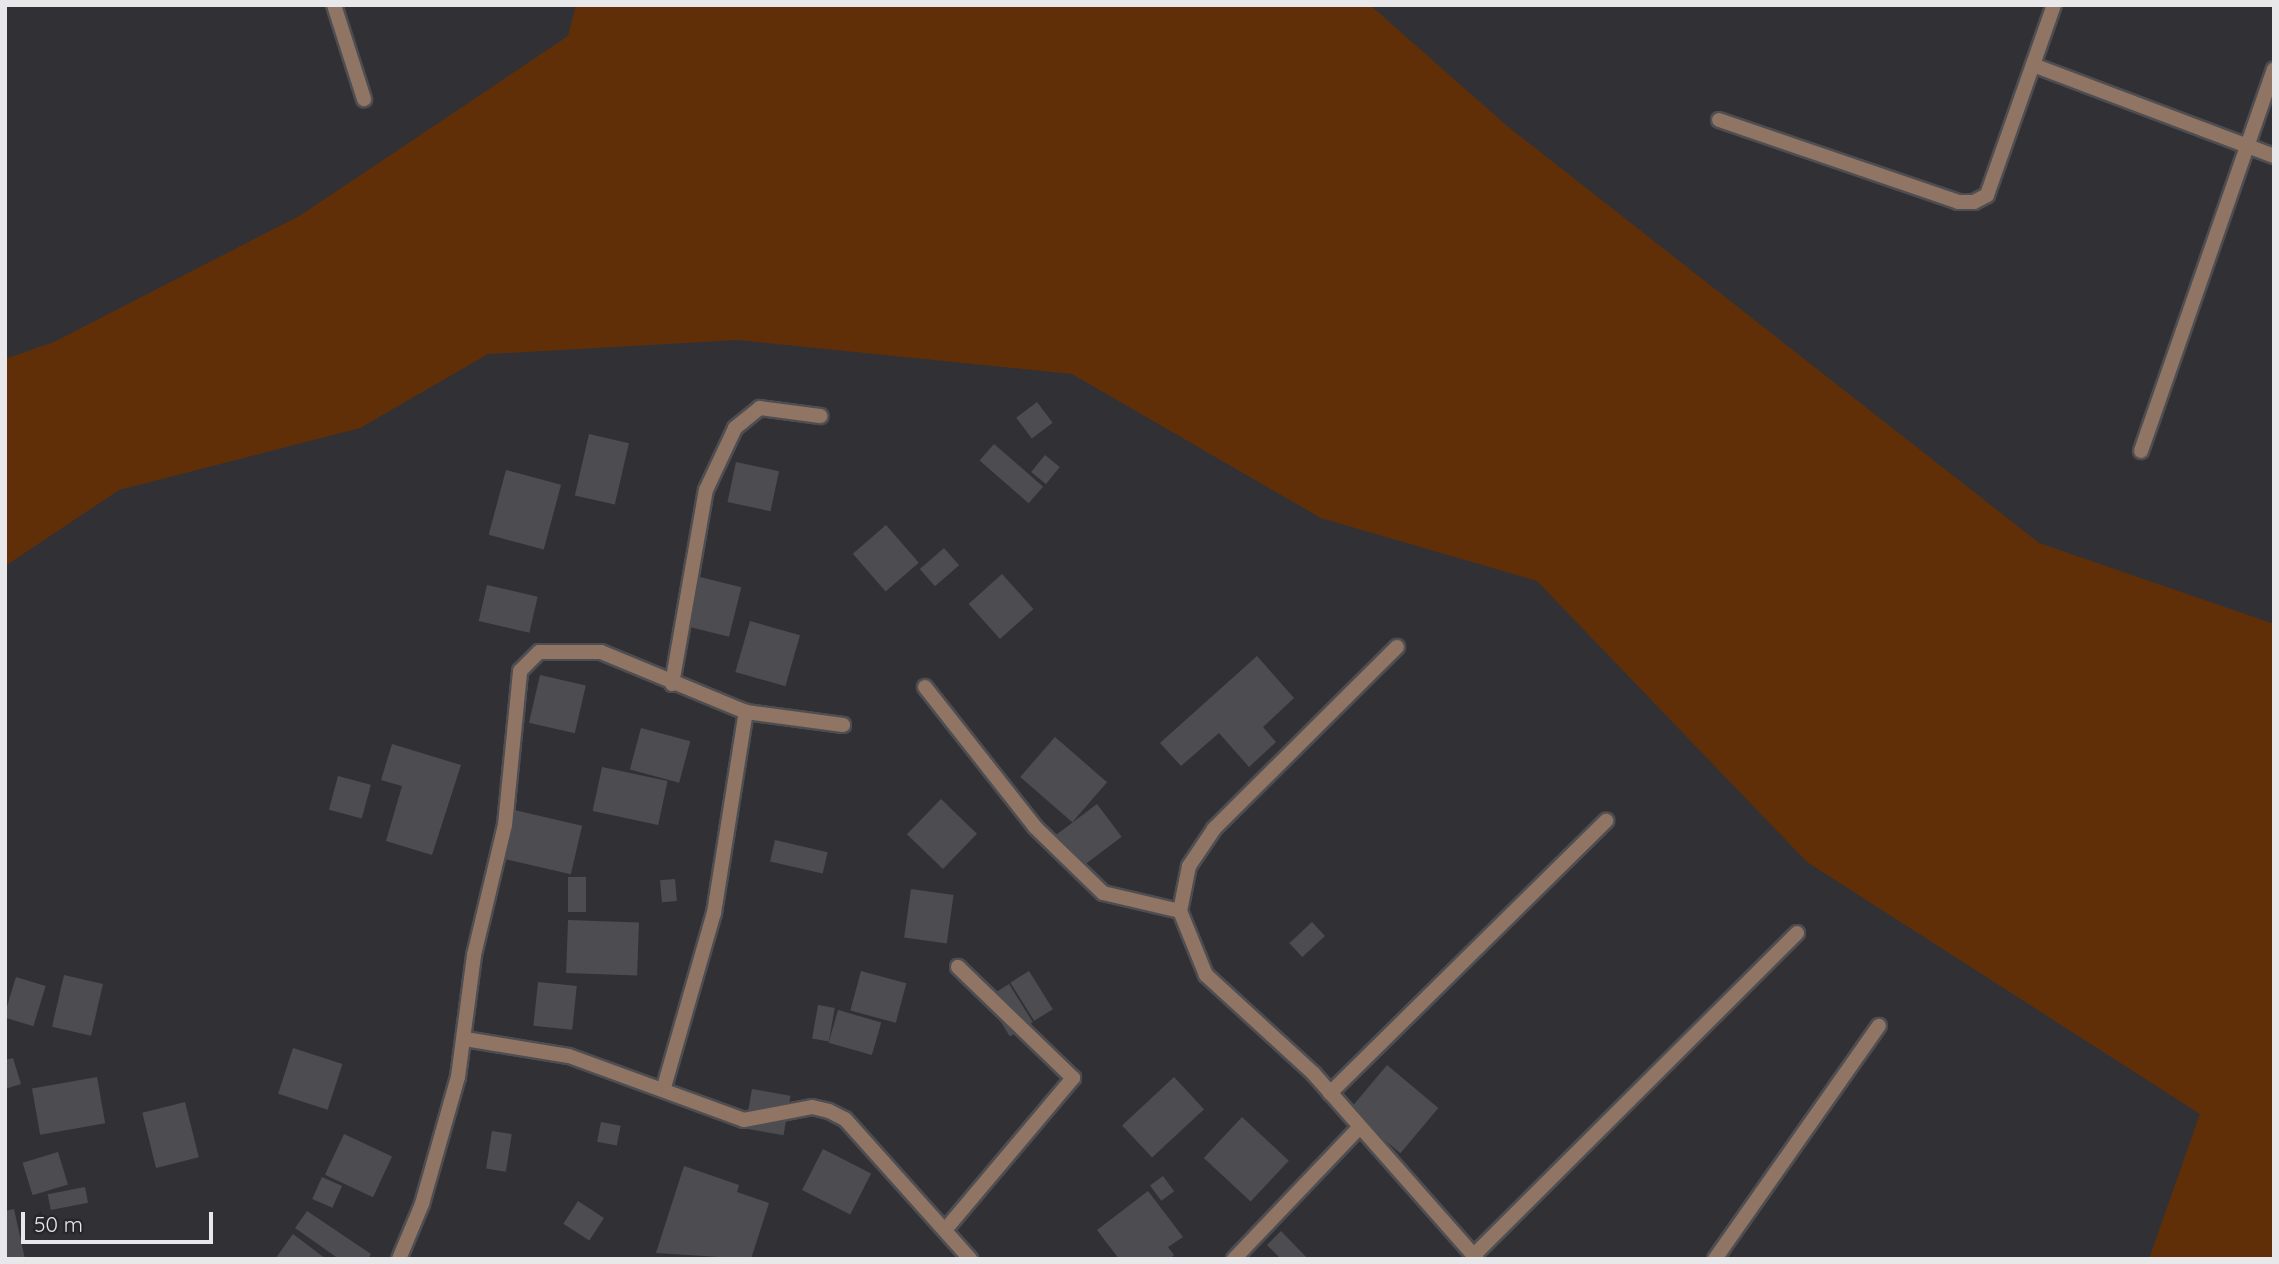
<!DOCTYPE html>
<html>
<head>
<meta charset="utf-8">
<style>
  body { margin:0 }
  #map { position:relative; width:2279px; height:1264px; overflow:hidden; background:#313135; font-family:Quicksand,sans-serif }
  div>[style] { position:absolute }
  .green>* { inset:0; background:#612f07 }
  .building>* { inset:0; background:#4d4d51; transform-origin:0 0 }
  .roads { filter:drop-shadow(2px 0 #4e4e52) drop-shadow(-2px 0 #4e4e52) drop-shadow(0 2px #4e4e52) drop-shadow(0 -2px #4e4e52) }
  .minor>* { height:14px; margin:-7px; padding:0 7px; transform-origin:7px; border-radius:7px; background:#917564 }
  span { translate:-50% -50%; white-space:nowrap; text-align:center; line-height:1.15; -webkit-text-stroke:6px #27272b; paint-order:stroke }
  .frame { position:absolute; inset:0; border:7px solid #e8e8eb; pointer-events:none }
  .scale { position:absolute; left:21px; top:1212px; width:192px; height:32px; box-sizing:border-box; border:4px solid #e8e8eb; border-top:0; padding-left:9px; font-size:21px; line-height:24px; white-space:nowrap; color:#e8e8eb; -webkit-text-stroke:5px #27272b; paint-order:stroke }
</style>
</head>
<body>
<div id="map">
  <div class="green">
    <i style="clip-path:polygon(576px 5px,1370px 5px,1507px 126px,2039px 543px,2274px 624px,2274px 1259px,2149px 1259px,2200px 1114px,1807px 862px,1537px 581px,1321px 518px,1072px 374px,737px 340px,488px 354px,360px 428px,119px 490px,5px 566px,5px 359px,54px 342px,301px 215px,568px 36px)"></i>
  </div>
  <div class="building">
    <i style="left:1037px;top:402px;width:26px;height:26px;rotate:53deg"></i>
    <i style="left:589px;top:434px;width:41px;height:63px;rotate:13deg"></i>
    <i style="left:994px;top:444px;width:65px;height:22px;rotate:41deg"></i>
    <i style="left:1045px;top:455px;width:19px;height:22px;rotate:39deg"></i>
    <i style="left:736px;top:462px;width:44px;height:41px;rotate:12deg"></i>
    <i style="left:506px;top:470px;width:57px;height:67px;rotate:15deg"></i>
    <i style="left:886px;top:525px;width:50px;height:44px;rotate:49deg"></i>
    <i style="left:944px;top:548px;width:23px;height:32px;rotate:49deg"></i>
    <i style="left:688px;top:574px;width:55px;height:51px;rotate:14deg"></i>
    <i style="left:1002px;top:574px;width:47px;height:45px;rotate:48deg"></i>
    <i style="left:487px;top:585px;width:52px;height:37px;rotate:13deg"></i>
    <i style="left:750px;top:621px;width:52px;height:53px;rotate:16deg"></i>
    <i style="clip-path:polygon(1257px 656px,1294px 698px,1263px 727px,1276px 742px,1249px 767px,1219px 733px,1181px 766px,1160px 743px)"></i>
    <i style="left:540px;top:675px;width:47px;height:49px;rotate:13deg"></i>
    <i style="left:641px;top:728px;width:51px;height:43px;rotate:15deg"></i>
    <i style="left:1055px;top:737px;width:69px;height:53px;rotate:41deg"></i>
    <i style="clip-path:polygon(392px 744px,461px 765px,432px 855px,386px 841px,402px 786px,381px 780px)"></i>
    <i style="left:602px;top:767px;width:67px;height:45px;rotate:12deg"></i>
    <i style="left:338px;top:776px;width:34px;height:35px;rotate:15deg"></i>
    <i style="left:941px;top:799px;width:50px;height:49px;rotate:44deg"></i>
    <i style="left:1097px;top:804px;width:41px;height:58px;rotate:53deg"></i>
    <i style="left:510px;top:809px;width:74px;height:50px;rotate:13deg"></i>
    <i style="left:775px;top:840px;width:54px;height:22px;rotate:13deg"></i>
    <i style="left:568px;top:877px;width:18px;height:35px"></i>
    <i style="left:675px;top:879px;width:22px;height:15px;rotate:85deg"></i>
    <i style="left:911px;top:889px;width:43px;height:49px;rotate:8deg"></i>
    <i style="left:568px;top:920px;width:71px;height:53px;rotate:2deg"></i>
    <i style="left:1312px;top:922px;width:19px;height:31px;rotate:47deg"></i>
    <i style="left:861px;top:971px;width:47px;height:41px;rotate:15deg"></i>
    <i style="left:1029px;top:971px;width:45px;height:22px;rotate:58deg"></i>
    <i style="left:64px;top:975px;width:40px;height:53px;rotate:13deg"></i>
    <i style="left:16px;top:977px;width:31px;height:42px;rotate:17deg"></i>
    <i style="left:538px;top:982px;width:39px;height:44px;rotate:6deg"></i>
    <i style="left:1009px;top:984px;width:45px;height:27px;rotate:58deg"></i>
    <i style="left:818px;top:1005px;width:17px;height:34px;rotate:10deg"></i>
    <i style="left:838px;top:1010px;width:45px;height:34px;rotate:16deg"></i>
    <i style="left:293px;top:1048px;width:52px;height:48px;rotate:18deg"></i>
    <i style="clip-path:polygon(13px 1058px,21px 1084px,5px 1089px,5px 1060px)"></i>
    <i style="left:1387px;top:1065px;width:67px;height:59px;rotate:40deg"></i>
    <i style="left:97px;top:1077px;width:47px;height:66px;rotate:80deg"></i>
    <i style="left:1174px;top:1077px;width:44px;height:71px;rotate:47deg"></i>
    <i style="left:752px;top:1089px;width:39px;height:40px;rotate:10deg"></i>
    <i style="left:185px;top:1102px;width:57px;height:44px;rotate:76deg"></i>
    <i style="left:1242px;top:1117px;width:64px;height:56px;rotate:43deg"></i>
    <i style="left:601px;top:1122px;width:20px;height:20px;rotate:11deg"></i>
    <i style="left:492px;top:1131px;width:20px;height:38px;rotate:9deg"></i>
    <i style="left:344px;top:1134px;width:53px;height:45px;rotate:25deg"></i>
    <i style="left:823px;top:1149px;width:54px;height:46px;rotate:27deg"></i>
    <i style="left:58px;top:1152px;width:34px;height:37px;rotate:73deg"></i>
    <i style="clip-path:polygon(684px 1166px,739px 1185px,737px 1192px,769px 1203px,751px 1259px,656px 1253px)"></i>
    <i style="left:1163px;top:1176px;width:19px;height:16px;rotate:54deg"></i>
    <i style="left:322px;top:1177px;width:22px;height:24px;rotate:24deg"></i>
    <i style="left:85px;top:1187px;width:16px;height:38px;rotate:79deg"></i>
    <i style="clip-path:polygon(1148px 1191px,1183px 1237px,1168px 1247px,1174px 1255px,1170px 1259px,1119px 1259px,1097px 1230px)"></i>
    <i style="left:578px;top:1201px;width:31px;height:27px;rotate:33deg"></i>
    <i style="clip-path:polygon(14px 1209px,25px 1259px,5px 1259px,5px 1211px)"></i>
    <i style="clip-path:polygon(307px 1211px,371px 1254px,368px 1259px,339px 1259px,295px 1228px)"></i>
    <i style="clip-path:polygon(1281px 1231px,1308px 1259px,1281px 1259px,1267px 1245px)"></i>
    <i style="clip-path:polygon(293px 1234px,326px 1259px,275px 1259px)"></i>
  </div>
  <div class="roads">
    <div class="minor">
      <i style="left:334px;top:5px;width:99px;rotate:72.3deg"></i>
      <i style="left:2033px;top:65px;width:258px;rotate:20.7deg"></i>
      <i style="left:1719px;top:120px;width:253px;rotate:18.9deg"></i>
      <i style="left:1958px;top:202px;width:16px"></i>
      <i style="left:1974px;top:202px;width:15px;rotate:-28deg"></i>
      <i style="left:1987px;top:195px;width:201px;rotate:-70.6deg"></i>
      <i style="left:2141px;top:451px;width:404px;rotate:-70.8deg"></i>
      <i style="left:1397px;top:647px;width:258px;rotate:135.2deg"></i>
      <i style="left:1214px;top:829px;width:45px;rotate:124deg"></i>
      <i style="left:1189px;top:866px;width:46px;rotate:101.3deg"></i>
      <i style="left:1180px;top:911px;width:69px;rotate:67.9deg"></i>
      <i style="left:1206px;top:975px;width:145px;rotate:42.5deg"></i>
      <i style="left:1313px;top:1073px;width:248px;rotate:48.6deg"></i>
      <i style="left:672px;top:684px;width:197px;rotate:-80.1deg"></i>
      <i style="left:706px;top:490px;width:68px;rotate:-64.9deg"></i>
      <i style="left:735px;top:428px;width:32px;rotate:-39deg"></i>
      <i style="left:760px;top:408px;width:61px;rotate:7.6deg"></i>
      <i style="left:925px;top:687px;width:178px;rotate:51.8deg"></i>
      <i style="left:1035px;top:827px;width:95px;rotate:44.1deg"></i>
      <i style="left:1103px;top:893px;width:79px;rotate:13.2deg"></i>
      <i style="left:465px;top:1039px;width:105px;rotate:9.3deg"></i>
      <i style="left:569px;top:1056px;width:186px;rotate:20.1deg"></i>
      <i style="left:744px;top:1120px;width:69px;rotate:-10.8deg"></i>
      <i style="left:812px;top:1107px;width:17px;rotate:13deg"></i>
      <i style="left:829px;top:1111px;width:18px;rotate:27deg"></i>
      <i style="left:845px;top:1119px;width:188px;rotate:48.2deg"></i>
      <i style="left:664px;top:1087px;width:181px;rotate:-74deg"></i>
      <i style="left:714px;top:913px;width:204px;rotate:-81deg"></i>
      <i style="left:1330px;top:1093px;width:388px;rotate:-44.6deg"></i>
      <i style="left:945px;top:1230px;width:199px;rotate:-49.9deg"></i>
      <i style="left:1073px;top:1078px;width:160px;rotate:-136deg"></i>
      <i style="left:1474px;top:1255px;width:456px;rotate:-44.9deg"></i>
      <i style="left:399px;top:1259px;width:60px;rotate:-67.3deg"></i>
      <i style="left:422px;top:1204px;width:132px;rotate:-74.2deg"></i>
      <i style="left:458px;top:1077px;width:123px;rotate:-82.5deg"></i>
      <i style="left:474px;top:955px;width:134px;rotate:-76.6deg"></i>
      <i style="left:505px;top:825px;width:155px;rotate:-84.4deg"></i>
      <i style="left:520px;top:671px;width:27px;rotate:-45deg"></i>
      <i style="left:539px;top:652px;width:62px"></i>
      <i style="left:601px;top:652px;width:157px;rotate:22.5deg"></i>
      <i style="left:746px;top:712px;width:98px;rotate:7.6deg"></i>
      <i style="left:1234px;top:1259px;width:178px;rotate:-46.4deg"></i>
      <i style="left:1715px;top:1259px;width:285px;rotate:-54.9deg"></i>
    </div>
  </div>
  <div class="frame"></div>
  <div class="scale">50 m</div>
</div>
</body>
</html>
